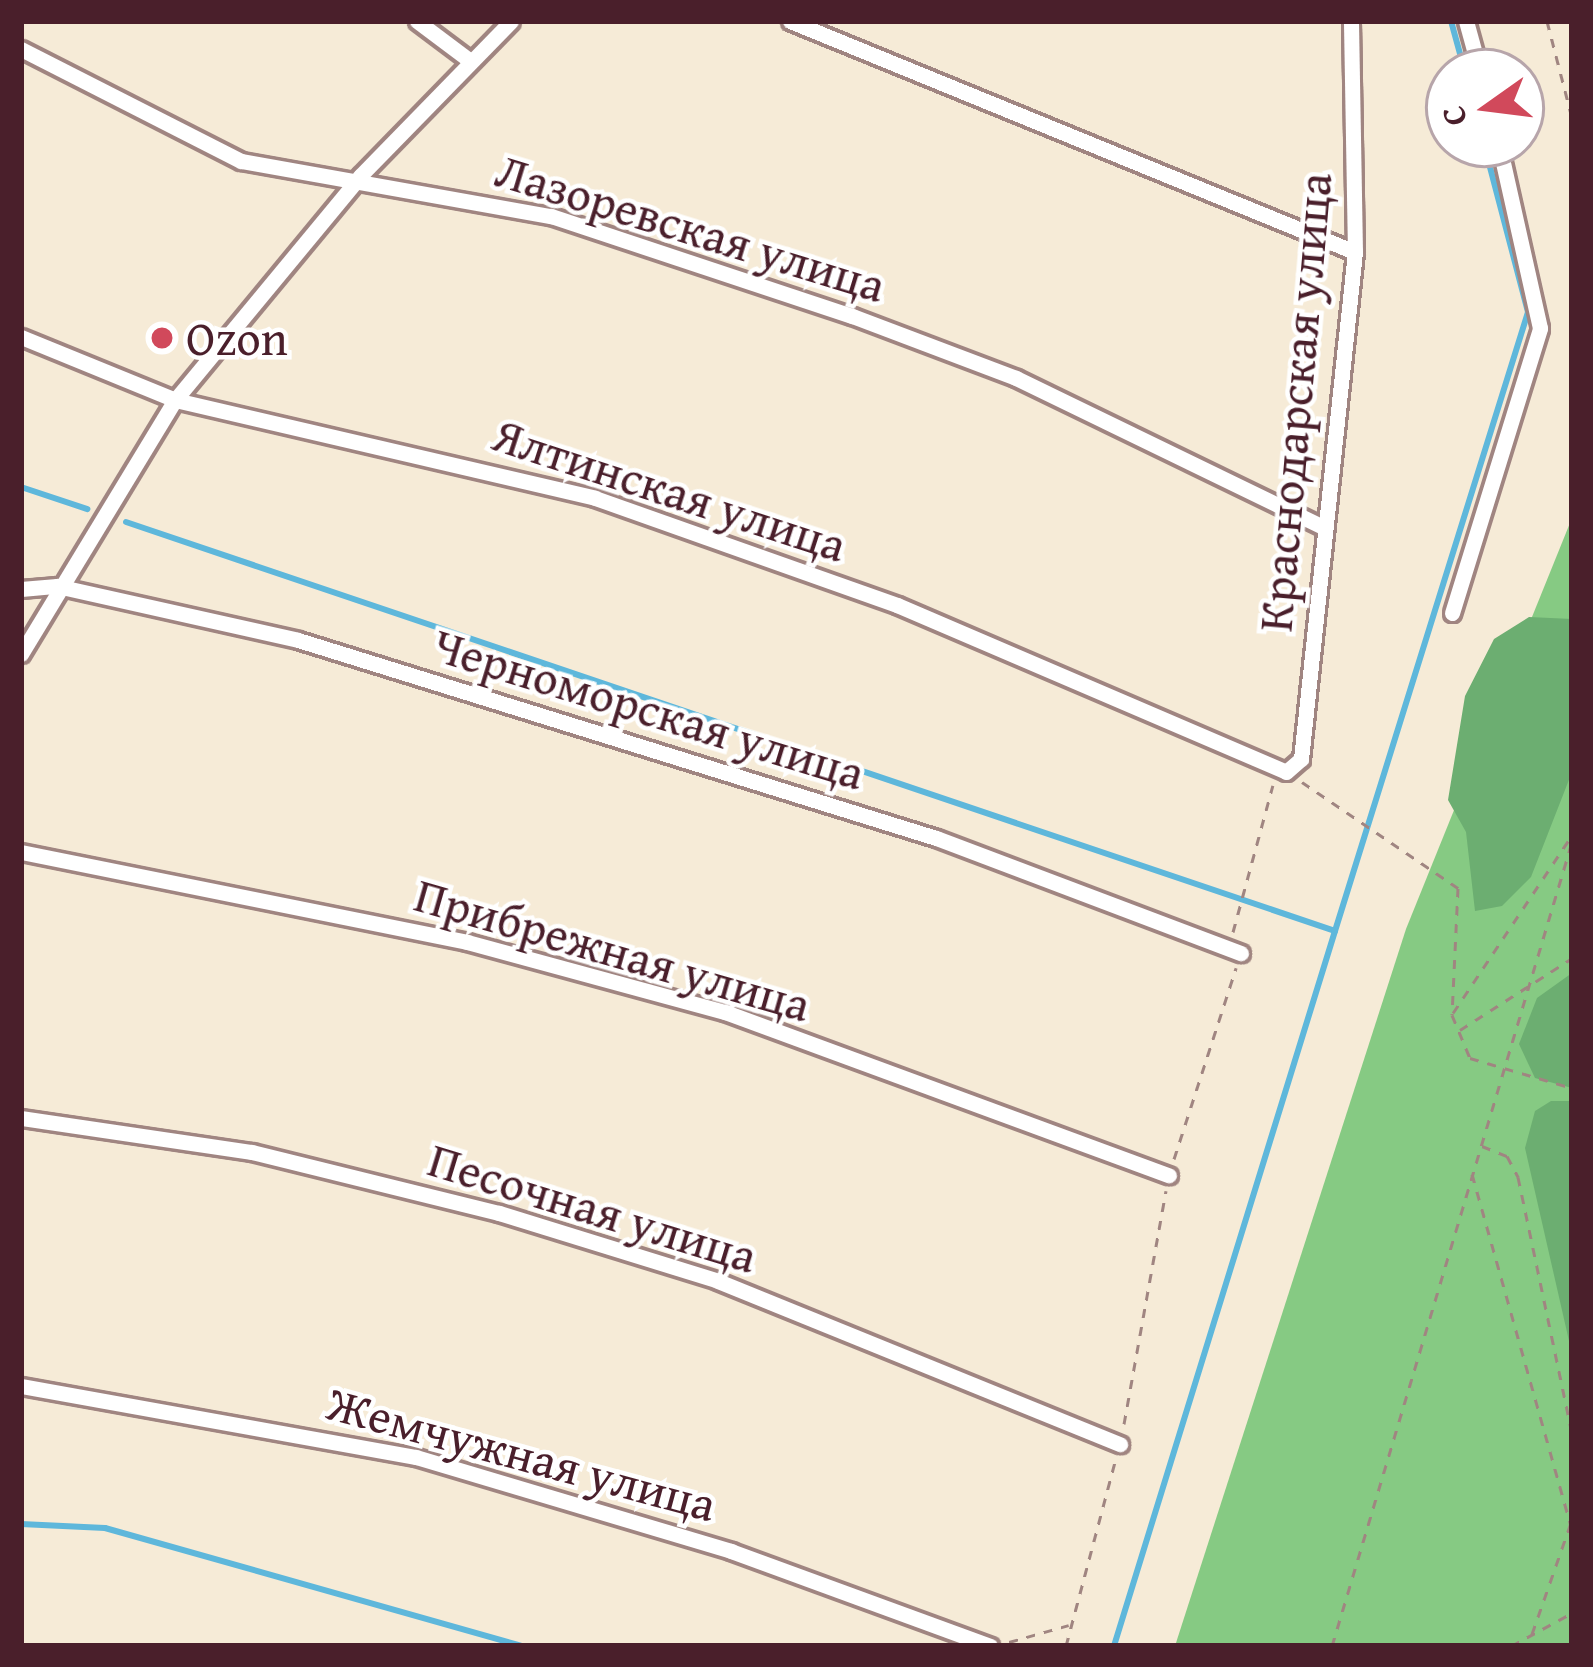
<!DOCTYPE html>
<html>
<head>
<meta charset="utf-8">
<style>
  body { margin:0 }
  #map { position:relative; width:1593px; height:1667px; overflow:hidden; background:#f6ebd7; font-family:"Gentium Book Plus",serif }
  div>[style] { position:absolute }
  .green>* { inset:0; background:#86ca83 }
  .forest>* { inset:0; background:#6cae71 }
  .stream>* { height:6px; margin:-3px; padding:0 3px; transform-origin:3px; border-radius:3px; background:#5eb7db }
  .path>* { height:3px; margin-top:-1.5px; transform-origin:0; background:repeating-linear-gradient(90deg,#a08581 0 9px,transparent 0 18px) }
  .roads { filter:drop-shadow(3px 0 #a08581) drop-shadow(-3px 0 #a08581) drop-shadow(0 3px #a08581) drop-shadow(0 -3px #a08581) }
  .street>* { height:15px; margin:-7.5px; padding:0 7.5px; transform-origin:7.5px; border-radius:7.5px; background:#fff }
  .dots>* { width:33px; height:33px; translate:-50% -50%; box-sizing:border-box; border:6px solid #fff; border-radius:50% }
  span { translate:-50% -50%; white-space:nowrap; text-align:center; line-height:1.15; -webkit-text-stroke:9px #fff; paint-order:stroke }
  .street-label { font-size:48px; color:#4a1f2b }
  .poi-label { font-size:48px; color:#4a1f2b }
  .left { translate:0 -50%; text-align:left }
  .frame { position:absolute; inset:0; border:24px solid #4a1f2b; pointer-events:none }
  .north { position:absolute; left:1425px; top:48px; width:120px; height:120px; box-sizing:border-box; background:#fff; border:3px solid #b7a5aa; border-radius:50%; rotate:256deg; font-size:33px; font-weight:700; line-height:48px; text-align:center; color:#4a1f2b }
  .north::after { content:''; display:block; margin:auto; width:42px; height:54px; background:#d1495b; clip-path:polygon(50% 0,100% 100%,50% 72%,0 100%) }
</style>
</head>
<body>
<div id="map">
  <div class="green">
    <i style="clip-path:polygon(1572px 518px,1572px 1646px,1175px 1646px,1406px 929px)"></i>
  </div>
  <div class="forest">
    <i style="clip-path:polygon(1529px 617px,1572px 619px,1572px 772px,1531px 877px,1502px 906px,1475px 911px,1466px 832px,1448px 800px,1465px 696px,1494px 639px)"></i>
    <i style="clip-path:polygon(1572px 973px,1572px 1088px,1535px 1078px,1519px 1044px,1537px 998px)"></i>
    <i style="clip-path:polygon(1551px 1101px,1572px 1101px,1572px 1354px,1525px 1148px,1535px 1111px)"></i>
  </div>
  <div class="stream">
    <i style="left:1451px;top:21px;width:53px;rotate:74.6deg"></i>
    <i style="left:21px;top:487px;width:70px;rotate:18.4deg"></i>
    <i style="left:126px;top:522px;width:1276px;rotate:18.69deg"></i>
    <i style="left:1335px;top:931px;width:748px;rotate:107.18deg"></i>
    <i style="left:1335px;top:931px;width:648px;rotate:-72.68deg"></i>
    <i style="left:1528px;top:312px;width:174px;rotate:-104.7deg"></i>
    <i style="left:21px;top:1524px;width:84px;rotate:2.7deg"></i>
    <i style="left:105px;top:1528px;width:432px;rotate:15.8deg"></i>
  </div>
  <div class="path">
    <i style="left:1547px;top:21px;width:100px;rotate:75.5deg"></i>
    <i style="left:1302px;top:782px;width:189px;rotate:34.2deg"></i>
    <i style="left:1458px;top:888px;width:127px;rotate:92.7deg"></i>
    <i style="left:1452px;top:1015px;width:47px;rotate:67.3deg"></i>
    <i style="left:1470px;top:1058px;width:106px;rotate:16.4deg"></i>
    <i style="left:1233px;top:932px;width:152px;rotate:-74.8deg"></i>
    <i style="left:1453px;top:1013px;width:214px;rotate:-56.2deg"></i>
    <i style="left:1460px;top:1030px;width:133px;rotate:-32.7deg"></i>
    <i style="left:1482px;top:1146px;width:27px;rotate:22deg"></i>
    <i style="left:1507px;top:1156px;width:24px;rotate:62deg"></i>
    <i style="left:1518px;top:1177px;width:263px;rotate:78.1deg"></i>
    <i style="left:1174px;top:1159px;width:201px;rotate:-72deg"></i>
    <i style="left:1472px;top:1174px;width:370px;rotate:74.3deg"></i>
    <i style="left:1124px;top:1424px;width:237px;rotate:-79.8deg"></i>
    <i style="left:1532px;top:1634px;width:121px;rotate:-70.7deg"></i>
    <i style="left:1009px;top:1642px;width:62px;rotate:-15.8deg"></i>
    <i style="left:1066px;top:1646px;width:190px;rotate:-75.1deg"></i>
    <i style="left:1332px;top:1646px;width:839px;rotate:-73.38deg"></i>
    <i style="left:1511px;top:1646px;width:69px;rotate:-28.4deg"></i>
  </div>
  <div class="roads">
    <div class="street">
      <i style="left:417px;top:21px;width:65px;rotate:36.9deg"></i>
      <i style="left:790px;top:21px;width:610px;rotate:22.24deg"></i>
      <i style="left:1466px;top:21px;width:53px;rotate:74.6deg"></i>
      <i style="left:21px;top:49px;width:247px;rotate:27deg"></i>
      <i style="left:241px;top:161px;width:315px;rotate:10.1deg"></i>
      <i style="left:551px;top:216px;width:317px;rotate:18.4deg"></i>
      <i style="left:852px;top:316px;width:175px;rotate:20.7deg"></i>
      <i style="left:1016px;top:378px;width:343px;rotate:25.9deg"></i>
      <i style="left:21px;top:337px;width:166px;rotate:22.2deg"></i>
      <i style="left:175px;top:400px;width:431px;rotate:13.1deg"></i>
      <i style="left:595px;top:498px;width:320px;rotate:19.5deg"></i>
      <i style="left:897px;top:605px;width:423px;rotate:23.2deg"></i>
      <i style="left:1286px;top:772px;width:20px;rotate:-41deg"></i>
      <i style="left:1301px;top:759px;width:510px;rotate:-83.92deg"></i>
      <i style="left:1355px;top:252px;width:231px;rotate:-91deg"></i>
      <i style="left:21px;top:589px;width:36px;rotate:-5deg"></i>
      <i style="left:57px;top:586px;width:247px;rotate:12.6deg"></i>
      <i style="left:298px;top:640px;width:668px;rotate:17.24deg"></i>
      <i style="left:936px;top:838px;width:326px;rotate:20.7deg"></i>
      <i style="left:1452px;top:613px;width:298px;rotate:-72.8deg"></i>
      <i style="left:1540px;top:328px;width:189px;rotate:-102.6deg"></i>
      <i style="left:21px;top:654px;width:297px;rotate:-58.8deg"></i>
      <i style="left:175px;top:400px;width:291px;rotate:-50.4deg"></i>
      <i style="left:360px;top:176px;width:216px;rotate:-45.7deg"></i>
      <i style="left:21px;top:852px;width:455px;rotate:11.4deg"></i>
      <i style="left:467px;top:942px;width:267px;rotate:15.2deg"></i>
      <i style="left:725px;top:1012px;width:473px;rotate:20.2deg"></i>
      <i style="left:21px;top:1118px;width:233px;rotate:8.4deg"></i>
      <i style="left:252px;top:1152px;width:254px;rotate:13.9deg"></i>
      <i style="left:499px;top:1213px;width:229px;rotate:17.2deg"></i>
      <i style="left:718px;top:1281px;width:434px;rotate:22.1deg"></i>
      <i style="left:21px;top:1386px;width:401px;rotate:10.2deg"></i>
      <i style="left:416px;top:1457px;width:329px;rotate:16.6deg"></i>
      <i style="left:731px;top:1551px;width:276px;rotate:20.1deg"></i>
    </div>
  </div>
  <div class="dots">
    <i style="left:162px;top:338px;background:#d1495b"></i>
  </div>
  <div class="street-label">
    <span style="left:691px;top:227px;rotate:17deg">Лазоревская улица</span>
    <span style="left:1294px;top:402px;rotate:-85deg">Краснодарская улица</span>
    <span style="left:670px;top:489px;rotate:18deg">Ялтинская улица</span>
    <span style="left:649px;top:708px;rotate:17deg">Черноморская улица</span>
    <span style="left:613px;top:949px;rotate:16deg">Прибрежная улица</span>
    <span style="left:593px;top:1207px;rotate:17deg">Песочная улица</span>
    <span style="left:522px;top:1453px;rotate:15deg">Жемчужная улица</span>
  </div>
  <div class="poi-label">
    <span class="left" style="left:186px;top:338px">Ozon</span>
  </div>
  <div class="frame"></div>
  <div class="north">С</div>
</div>
</body>
</html>
